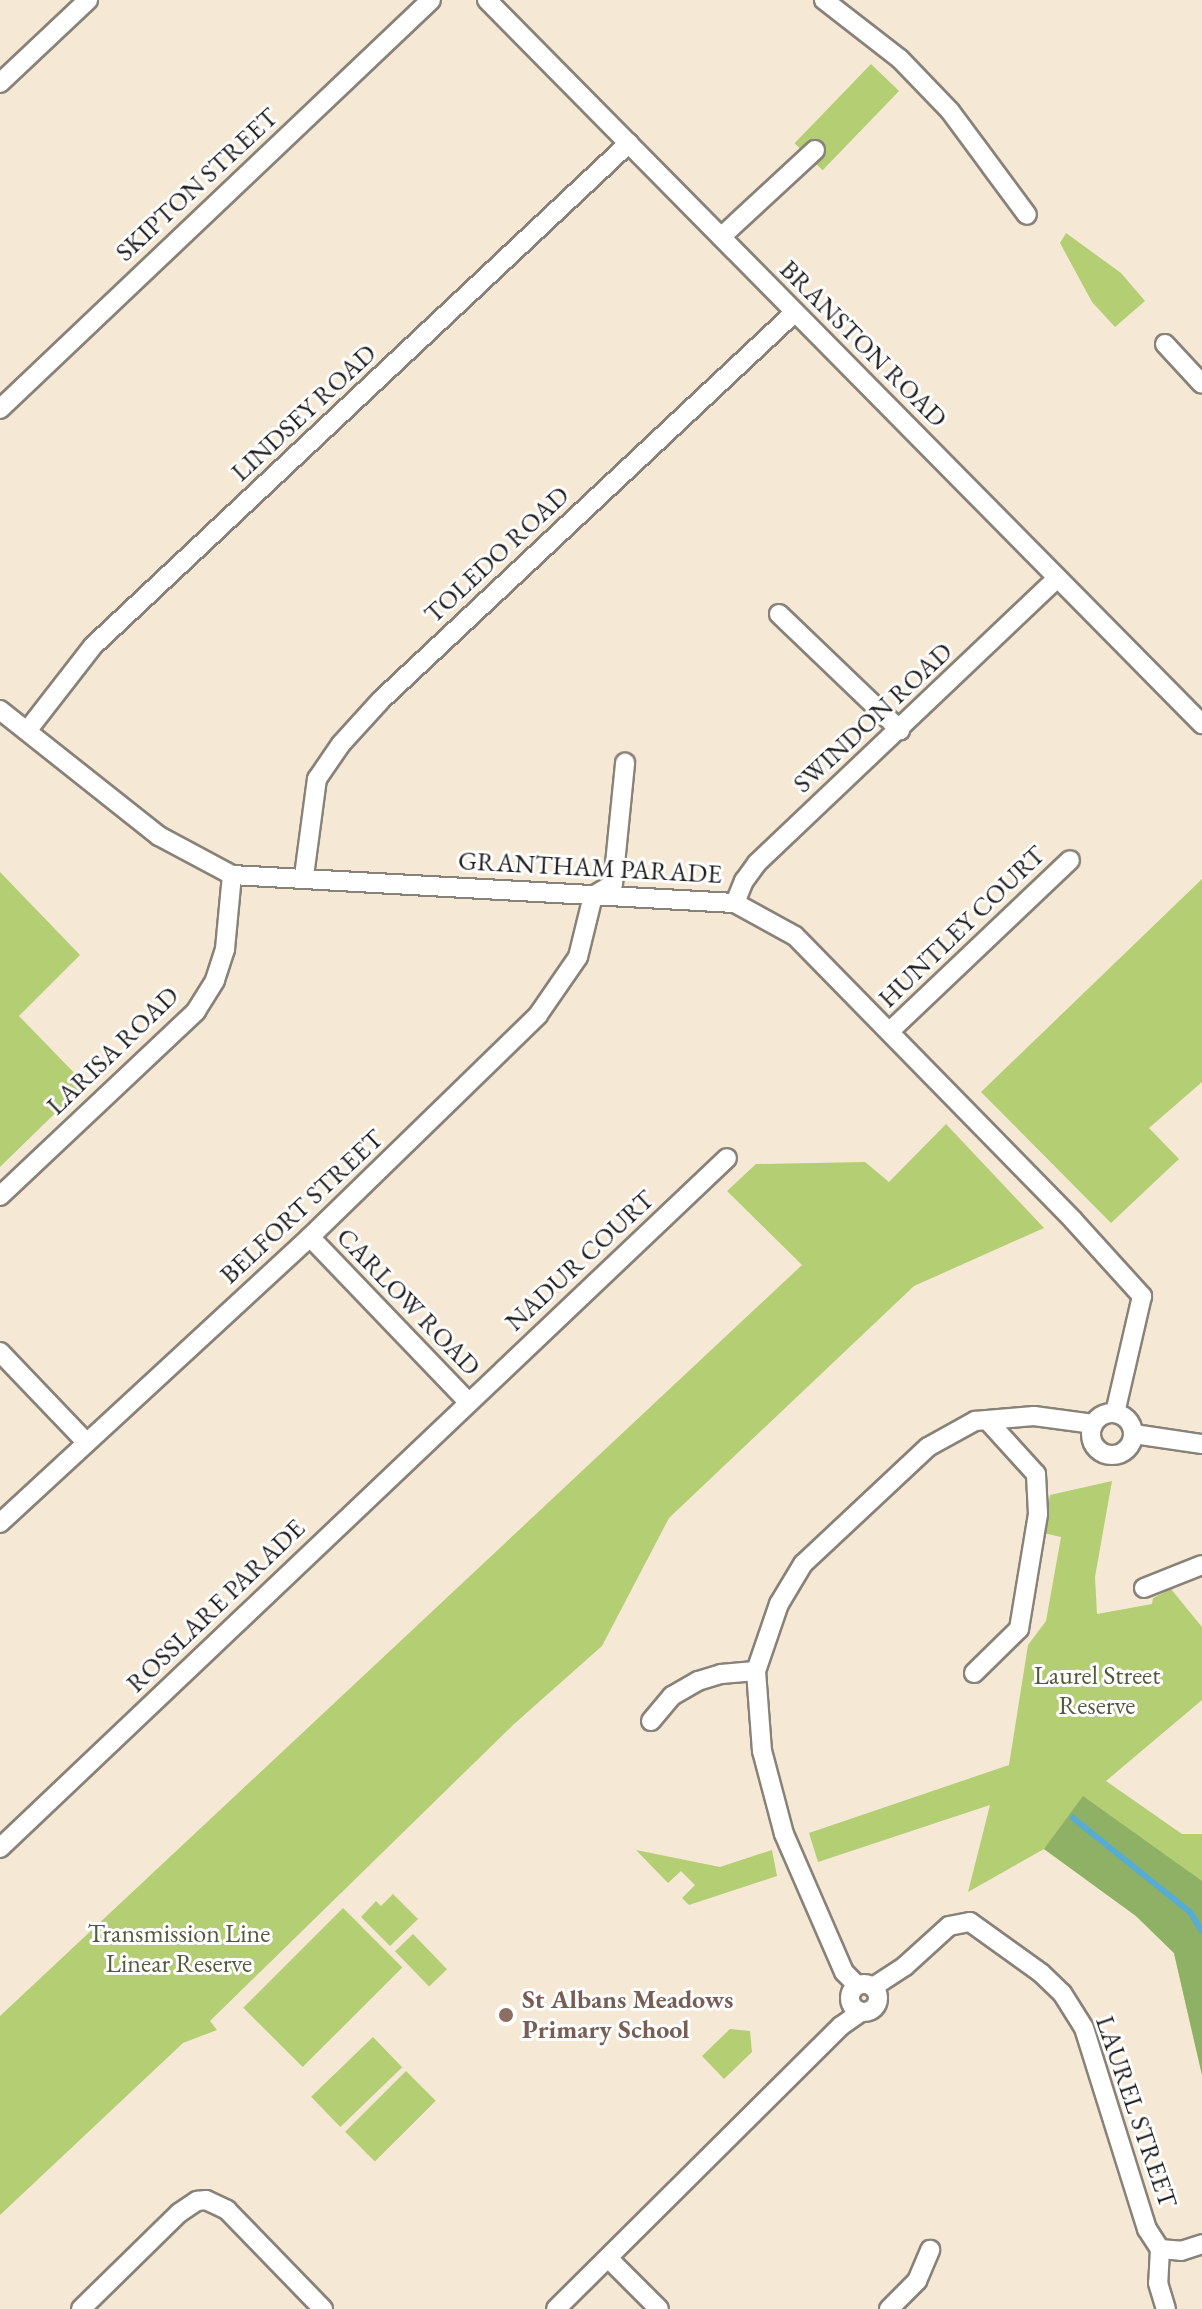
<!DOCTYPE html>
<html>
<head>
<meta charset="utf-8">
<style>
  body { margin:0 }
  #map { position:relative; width:1202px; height:2309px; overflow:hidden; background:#f5e9d5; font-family:"EB Garamond",serif }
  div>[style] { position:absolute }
  .green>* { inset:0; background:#b4ce73; transform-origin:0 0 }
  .forest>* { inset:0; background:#8fb165 }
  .stream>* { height:6px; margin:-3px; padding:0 3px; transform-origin:3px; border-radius:3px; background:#56acd2 }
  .roads { filter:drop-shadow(2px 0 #888278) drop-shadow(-2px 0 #888278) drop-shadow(0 2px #888278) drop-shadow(0 -2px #888278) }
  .street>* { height:18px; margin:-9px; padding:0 9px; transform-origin:9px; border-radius:9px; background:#fff }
  .street>.ring { margin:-9px; padding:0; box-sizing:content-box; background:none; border:18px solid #fff; border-radius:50% }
  .dots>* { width:22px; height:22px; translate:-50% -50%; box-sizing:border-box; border:4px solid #fff; border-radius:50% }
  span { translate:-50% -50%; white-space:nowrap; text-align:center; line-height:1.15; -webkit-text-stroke:6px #fff; paint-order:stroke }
  .street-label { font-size:26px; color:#1c1c1c }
  .park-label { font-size:26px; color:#515a3a }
  .education-label { font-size:26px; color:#785e54; font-weight:700 }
  .left { translate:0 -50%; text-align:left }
</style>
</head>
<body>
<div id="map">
  <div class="green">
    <i style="left:871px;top:64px;width:39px;height:110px;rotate:44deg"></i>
    <i style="clip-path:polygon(1066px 233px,1121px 273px,1145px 301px,1115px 327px,1092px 302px,1060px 243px)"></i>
    <i style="clip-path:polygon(0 872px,80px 955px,19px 1016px,85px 1084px,0 1167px)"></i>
    <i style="clip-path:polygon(1202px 879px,1202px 1082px,1149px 1128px,1179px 1159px,1111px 1223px,981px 1092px)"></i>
    <i style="clip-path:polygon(946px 1124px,1044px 1228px,914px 1286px,669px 1518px,602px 1646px,513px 1725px,210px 2021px,217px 2030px,183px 2043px,0 2215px,0 2016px,802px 1265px,727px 1191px,756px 1164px,865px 1162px,889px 1182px)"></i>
    <i style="clip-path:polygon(1112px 1481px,1095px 1577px,1097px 1614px,1152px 1604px,1153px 1598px,1171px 1589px,1202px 1627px,1202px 1700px,1106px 1781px,1182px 1834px,1202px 1834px,1202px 2075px,1174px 1953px,1136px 1916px,1044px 1849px,968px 1892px,990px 1805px,818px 1862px,809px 1833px,1009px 1765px,1028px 1645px,1046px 1621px,1061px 1537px,1043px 1533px,1050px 1495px)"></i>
    <i style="clip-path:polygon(636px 1850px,720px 1867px,772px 1850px,777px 1876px,689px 1905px,682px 1898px,695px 1885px,681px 1871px,668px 1883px)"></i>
    <i style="clip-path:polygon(393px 1894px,418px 1919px,390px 1946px,361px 1917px,376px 1901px,381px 1906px)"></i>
    <i style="left:343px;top:1908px;width:84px;height:141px;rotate:45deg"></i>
    <i style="left:413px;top:1934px;width:49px;height:25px;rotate:46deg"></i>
    <i style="clip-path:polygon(730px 2029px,750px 2031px,752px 2052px,724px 2079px,702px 2056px)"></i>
    <i style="left:373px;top:2037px;width:42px;height:86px;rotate:46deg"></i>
    <i style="left:406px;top:2071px;width:42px;height:86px;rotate:45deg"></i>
  </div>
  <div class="forest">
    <i style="clip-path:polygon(1083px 1796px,1202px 1881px,1202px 2075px,1174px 1953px,1136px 1916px,1044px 1849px)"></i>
  </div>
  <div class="stream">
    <i style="left:1073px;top:1818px;width:150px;rotate:38.8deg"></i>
    <i style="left:1190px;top:1912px;width:22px;rotate:58deg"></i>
  </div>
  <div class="roads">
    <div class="street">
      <i style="left:487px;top:0;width:1018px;rotate:45.36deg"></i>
      <i style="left:824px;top:0;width:96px;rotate:37.8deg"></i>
      <i style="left:900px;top:59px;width:72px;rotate:46.1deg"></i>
      <i style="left:950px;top:111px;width:129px;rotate:53.5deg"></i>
      <i style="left:0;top:83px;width:121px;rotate:-43.3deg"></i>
      <i style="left:721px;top:237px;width:128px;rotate:-42.8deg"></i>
      <i style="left:1165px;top:344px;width:54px;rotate:47.2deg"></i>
      <i style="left:0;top:409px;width:594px;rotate:-43.5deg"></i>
      <i style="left:779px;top:614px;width:168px;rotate:43.8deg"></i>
      <i style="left:0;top:710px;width:203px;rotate:38.4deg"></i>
      <i style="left:159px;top:836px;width:83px;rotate:28.1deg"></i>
      <i style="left:232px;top:875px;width:504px;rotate:3.19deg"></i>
      <i style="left:735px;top:903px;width:68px;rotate:28.8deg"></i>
      <i style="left:795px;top:936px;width:397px;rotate:45.6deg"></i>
      <i style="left:1073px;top:1220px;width:103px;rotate:47.8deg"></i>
      <i style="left:1142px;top:1296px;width:120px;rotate:103deg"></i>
      <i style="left:27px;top:731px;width:108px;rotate:-52.2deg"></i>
      <i style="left:93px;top:646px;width:735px;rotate:-43.18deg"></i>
      <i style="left:304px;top:876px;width:98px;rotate:-82.4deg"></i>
      <i style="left:317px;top:779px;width:42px;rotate:-55.6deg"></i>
      <i style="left:341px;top:744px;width:59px;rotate:-47.7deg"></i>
      <i style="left:381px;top:700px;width:567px;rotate:-43.14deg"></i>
      <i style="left:735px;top:903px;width:24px;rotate:-68deg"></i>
      <i style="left:744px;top:881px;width:22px;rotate:-54deg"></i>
      <i style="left:757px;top:863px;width:414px;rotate:-43.5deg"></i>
      <i style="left:890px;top:1031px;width:248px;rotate:-43.5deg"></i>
      <i style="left:0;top:1196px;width:270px;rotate:-43.3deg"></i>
      <i style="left:196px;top:1011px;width:36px;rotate:-58deg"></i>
      <i style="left:215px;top:980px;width:33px;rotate:-72deg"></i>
      <i style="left:225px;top:949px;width:74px;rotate:-84.6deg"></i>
      <i style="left:310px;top:1237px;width:228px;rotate:46.2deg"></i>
      <i style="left:0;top:1352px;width:124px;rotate:46.3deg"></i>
      <i class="ring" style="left:1091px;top:1413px;width:24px;height:24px"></i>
      <i style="left:1134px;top:1434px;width:69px;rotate:8.4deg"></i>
      <i style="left:0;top:1523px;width:422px;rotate:-42.7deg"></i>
      <i style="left:310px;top:1237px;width:318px;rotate:-44.2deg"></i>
      <i style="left:538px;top:1015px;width:70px;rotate:-55.4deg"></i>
      <i style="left:578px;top:957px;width:63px;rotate:-76.2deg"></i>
      <i style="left:593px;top:896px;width:23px;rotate:-31deg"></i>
      <i style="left:613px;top:884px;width:122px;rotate:-84.3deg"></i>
      <i style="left:1144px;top:1588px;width:62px;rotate:-21.6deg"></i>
      <i style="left:974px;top:1673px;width:63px;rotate:-44.4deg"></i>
      <i style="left:1019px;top:1629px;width:117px;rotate:-80.6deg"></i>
      <i style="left:1038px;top:1514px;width:40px;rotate:-92.9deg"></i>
      <i style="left:1036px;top:1474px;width:73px;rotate:-132.2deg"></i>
      <i style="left:651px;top:1721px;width:33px;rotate:-50deg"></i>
      <i style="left:672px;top:1696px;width:30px;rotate:-30deg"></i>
      <i style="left:698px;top:1681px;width:24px;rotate:-17deg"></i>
      <i style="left:721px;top:1674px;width:35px;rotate:-5deg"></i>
      <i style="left:0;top:1848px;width:1002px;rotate:-43.5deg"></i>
      <i class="ring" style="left:850px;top:1984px;width:10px;height:10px"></i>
      <i style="left:857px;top:1985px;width:18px;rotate:-135deg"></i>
      <i style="left:844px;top:1972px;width:150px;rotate:-113.5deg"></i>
      <i style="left:784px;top:1834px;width:86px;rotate:-104.8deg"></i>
      <i style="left:762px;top:1751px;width:80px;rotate:-94.3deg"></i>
      <i style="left:756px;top:1671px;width:71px;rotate:-71.1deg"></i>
      <i style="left:779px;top:1604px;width:47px;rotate:-59deg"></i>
      <i style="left:803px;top:1564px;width:171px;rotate:-43.1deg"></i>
      <i style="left:928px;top:1447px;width:54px;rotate:-29deg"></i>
      <i style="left:975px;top:1421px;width:59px;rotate:-4.8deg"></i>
      <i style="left:1034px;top:1416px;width:60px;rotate:7.7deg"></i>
      <i style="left:873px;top:1987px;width:38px;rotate:-33deg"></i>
      <i style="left:905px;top:1966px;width:59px;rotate:-42.3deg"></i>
      <i style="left:949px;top:1926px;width:21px;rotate:-11deg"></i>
      <i style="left:970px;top:1922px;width:87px;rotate:35.7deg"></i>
      <i style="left:1041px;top:1973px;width:29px;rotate:44deg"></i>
      <i style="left:1062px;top:1993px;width:41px;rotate:57.8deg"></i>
      <i style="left:1084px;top:2028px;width:211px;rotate:72.6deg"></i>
      <i style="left:1147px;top:2229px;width:24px;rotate:57deg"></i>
      <i style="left:1160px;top:2249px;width:21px;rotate:5deg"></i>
      <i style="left:1181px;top:2251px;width:22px;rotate:-18deg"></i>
      <i style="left:1160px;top:2249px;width:34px;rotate:93deg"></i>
      <i style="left:1158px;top:2283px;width:27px;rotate:73deg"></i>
      <i style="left:608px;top:2258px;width:72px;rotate:45deg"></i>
      <i style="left:81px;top:2309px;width:137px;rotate:-44.4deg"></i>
      <i style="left:179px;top:2213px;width:22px;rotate:-34deg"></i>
      <i style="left:197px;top:2201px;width:9px;rotate:-6deg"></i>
      <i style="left:206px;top:2200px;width:23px;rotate:25deg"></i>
      <i style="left:227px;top:2210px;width:138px;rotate:45.9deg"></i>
      <i style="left:556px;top:2309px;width:402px;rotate:-44.8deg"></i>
      <i style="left:841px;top:2026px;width:24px;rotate:-35deg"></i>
      <i style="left:889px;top:2309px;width:40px;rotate:-45deg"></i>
      <i style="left:917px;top:2281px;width:34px;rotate:-67deg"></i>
    </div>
  </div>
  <div class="dots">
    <i style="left:506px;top:2015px;background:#8d6e63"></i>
  </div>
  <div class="street-label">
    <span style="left:197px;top:185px;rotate:-43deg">SKIPTON STREET</span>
    <span style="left:863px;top:344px;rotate:45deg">BRANSTON ROAD</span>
    <span style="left:304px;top:413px;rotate:-43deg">LINDSEY ROAD</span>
    <span style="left:497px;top:555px;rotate:-43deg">TOLEDO ROAD</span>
    <span style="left:873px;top:718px;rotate:-43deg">SWINDON ROAD</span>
    <span style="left:590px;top:868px;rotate:3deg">GRANTHAM PARADE</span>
    <span style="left:962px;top:927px;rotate:-44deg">HUNTLEY COURT</span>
    <span style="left:113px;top:1051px;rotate:-44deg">LARISA ROAD</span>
    <span style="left:302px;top:1207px;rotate:-43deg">BELFORT STREET</span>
    <span style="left:580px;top:1261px;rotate:-43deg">NADUR COURT</span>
    <span style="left:408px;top:1302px;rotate:46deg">CARLOW ROAD</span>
    <span style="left:216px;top:1606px;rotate:-44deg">ROSSLARE PARADE</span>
    <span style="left:1136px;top:2112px;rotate:71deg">LAUREL STREET</span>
  </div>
  <div class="park-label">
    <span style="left:1097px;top:1691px">Laurel Street<br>Reserve</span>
    <span style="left:179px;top:1949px">Transmission Line<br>Linear Reserve</span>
  </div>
  <div class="education-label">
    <span class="left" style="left:522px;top:2015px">St Albans Meadows<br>Primary School</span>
  </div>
</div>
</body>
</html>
